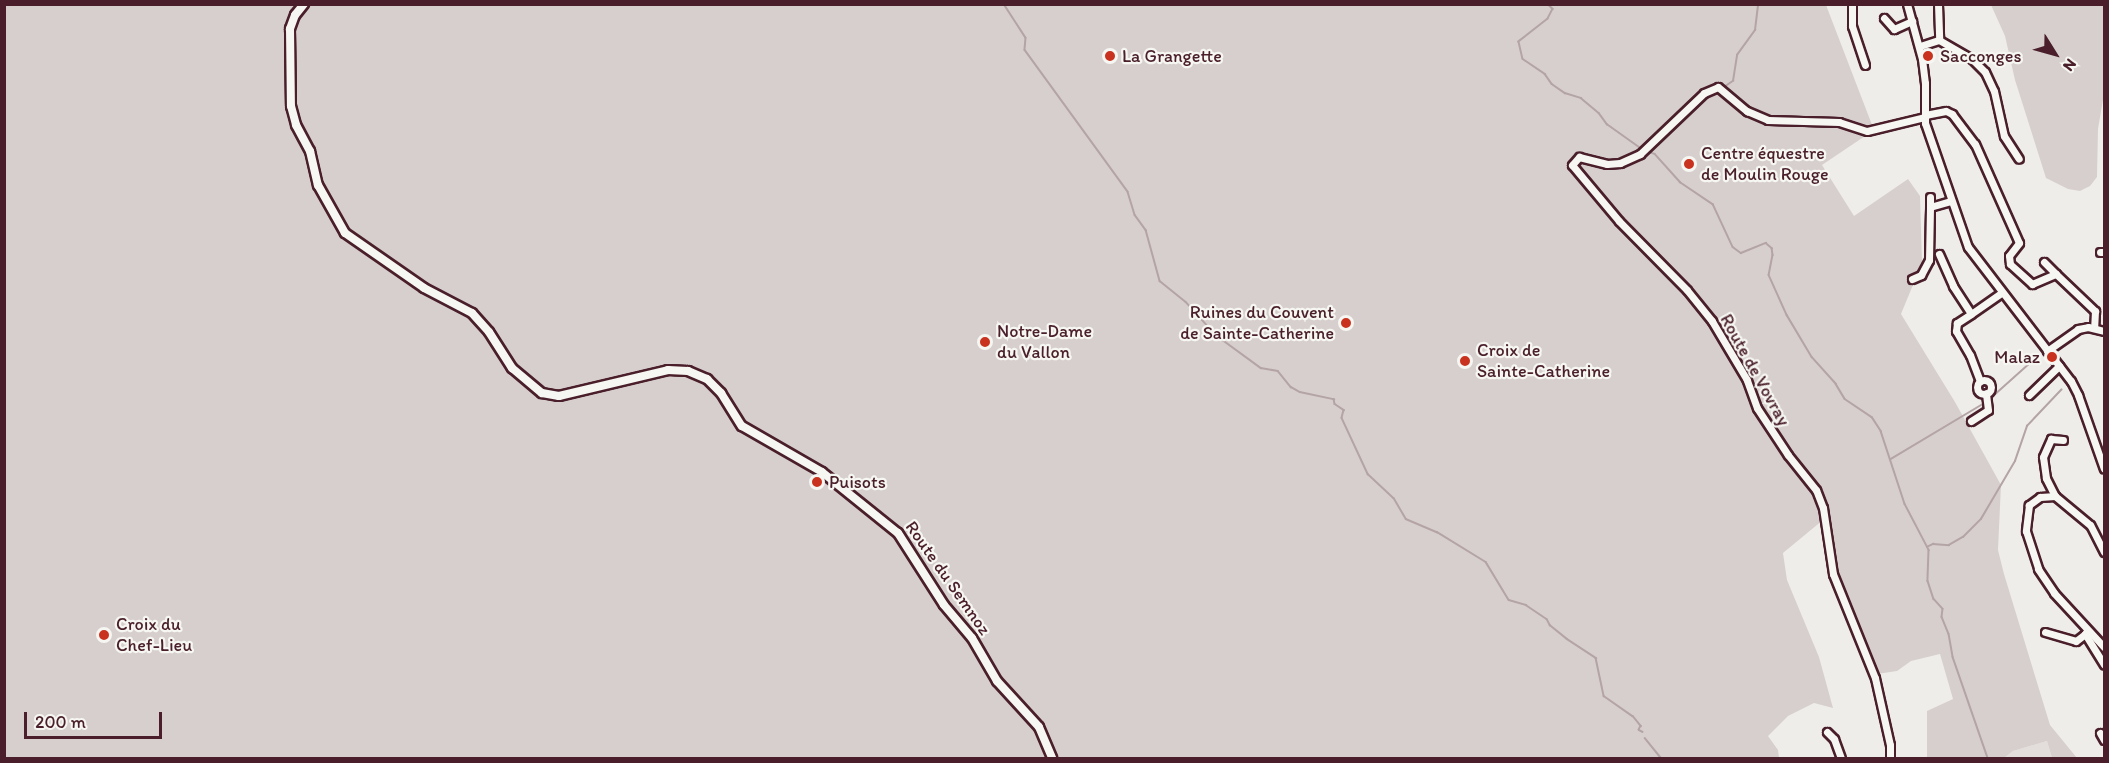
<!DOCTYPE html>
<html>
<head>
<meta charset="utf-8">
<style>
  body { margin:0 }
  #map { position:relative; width:2109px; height:763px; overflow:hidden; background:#efedea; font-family:Itim,sans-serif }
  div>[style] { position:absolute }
  .built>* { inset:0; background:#e3dedc }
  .green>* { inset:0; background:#d7cfce }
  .stream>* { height:1.5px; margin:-0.75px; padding:0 0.75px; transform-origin:0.75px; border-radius:0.75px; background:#b4a4a5 }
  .roads { filter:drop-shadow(2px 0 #4a1f2b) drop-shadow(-2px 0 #4a1f2b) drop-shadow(0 2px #4a1f2b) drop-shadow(0 -2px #4a1f2b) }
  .minor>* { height:7px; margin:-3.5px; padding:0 3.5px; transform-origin:3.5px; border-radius:3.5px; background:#f6f6f2 }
  .minor>.ring { margin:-3.5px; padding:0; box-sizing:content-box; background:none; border:7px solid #f6f6f2; border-radius:50% }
  .major>* { height:8px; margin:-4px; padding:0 4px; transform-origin:4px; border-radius:4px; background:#f6f6f2 }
  .dots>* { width:16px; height:16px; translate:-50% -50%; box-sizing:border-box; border:3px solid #f6f6f2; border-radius:50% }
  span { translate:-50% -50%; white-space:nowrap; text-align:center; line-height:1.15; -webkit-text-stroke:4.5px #f6f6f2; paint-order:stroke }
  .poi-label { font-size:18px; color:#4a1f2b }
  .left { translate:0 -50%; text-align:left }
  .right { translate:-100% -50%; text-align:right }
  .street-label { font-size:18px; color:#4a1f2b }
  .frame { position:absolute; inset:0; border:6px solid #4a1f2b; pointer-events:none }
  .north { position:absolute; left:2025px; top:24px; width:60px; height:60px; -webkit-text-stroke:4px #f6f6f2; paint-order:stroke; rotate:127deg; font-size:16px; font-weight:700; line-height:24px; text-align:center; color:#4a1f2b }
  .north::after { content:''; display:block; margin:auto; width:21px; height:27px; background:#4a1f2b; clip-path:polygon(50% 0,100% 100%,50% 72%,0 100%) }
  .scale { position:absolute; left:24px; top:712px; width:138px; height:27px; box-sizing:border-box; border:3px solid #4a1f2b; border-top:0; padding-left:8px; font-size:18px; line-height:21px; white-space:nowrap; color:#4a1f2b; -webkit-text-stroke:4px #f6f6f2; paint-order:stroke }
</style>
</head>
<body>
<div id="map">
  <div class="built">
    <i style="clip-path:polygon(2047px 741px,2052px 758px,2004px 758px,2013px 751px)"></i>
  </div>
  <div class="green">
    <i style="clip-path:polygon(4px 5px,1826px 5px,1874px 130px,1822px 165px,1854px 216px,1908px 179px,1920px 196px,1922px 263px,1901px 314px,1955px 402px,2001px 485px,1998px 550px,2004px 574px,2050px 725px,2077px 758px,2052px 758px,2047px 741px,2013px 751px,2004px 758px,1927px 758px,1927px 711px,1953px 699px,1940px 654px,1911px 661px,1897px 671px,1877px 674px,1839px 573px,1829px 515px,1783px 553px,1787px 580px,1819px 657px,1833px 708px,1814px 703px,1788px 716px,1768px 736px,1778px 750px,1779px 758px,5px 758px)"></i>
    <i style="clip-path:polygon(1991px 5px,2104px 5px,2104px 94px,2098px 129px,2097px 177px,2090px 186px,2080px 191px,2068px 189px,2046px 178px,2015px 80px,2005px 36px)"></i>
  </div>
  <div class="stream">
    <i style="left:1004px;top:4px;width:40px;rotate:57.1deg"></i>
    <i style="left:1026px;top:38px;width:12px;rotate:95deg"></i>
    <i style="left:1025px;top:50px;width:175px;rotate:54deg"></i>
    <i style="left:1128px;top:192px;width:24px;rotate:73deg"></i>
    <i style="left:1135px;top:215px;width:19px;rotate:54deg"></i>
    <i style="left:1146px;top:230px;width:53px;rotate:74.6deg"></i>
    <i style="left:1160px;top:281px;width:33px;rotate:39deg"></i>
    <i style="left:1186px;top:302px;width:42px;rotate:47.9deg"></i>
    <i style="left:1548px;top:4px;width:7px;rotate:45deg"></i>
    <i style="left:1553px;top:9px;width:11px;rotate:117deg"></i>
    <i style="left:1548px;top:19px;width:37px;rotate:142deg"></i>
    <i style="left:1519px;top:42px;width:17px;rotate:77deg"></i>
    <i style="left:1523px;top:59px;width:27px;rotate:34deg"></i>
    <i style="left:1545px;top:74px;width:12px;rotate:55deg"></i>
    <i style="left:1552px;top:84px;width:16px;rotate:35deg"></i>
    <i style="left:1565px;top:93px;width:17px;rotate:17deg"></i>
    <i style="left:1581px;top:98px;width:23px;rotate:40deg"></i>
    <i style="left:1599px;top:113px;width:14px;rotate:54deg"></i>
    <i style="left:1607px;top:124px;width:43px;rotate:35.5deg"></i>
    <i style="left:1724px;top:87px;width:11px;rotate:-34deg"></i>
    <i style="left:1733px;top:81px;width:26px;rotate:-81deg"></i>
    <i style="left:1737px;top:55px;width:31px;rotate:-54deg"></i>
    <i style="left:1755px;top:30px;width:26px;rotate:-83deg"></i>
    <i style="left:1646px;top:151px;width:9px;rotate:18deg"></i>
    <i style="left:1655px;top:154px;width:38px;rotate:48deg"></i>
    <i style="left:1680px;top:182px;width:40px;rotate:34deg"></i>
    <i style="left:1713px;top:204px;width:47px;rotate:65.1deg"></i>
    <i style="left:1733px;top:247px;width:10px;rotate:37deg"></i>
    <i style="left:1741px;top:253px;width:27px;rotate:-22deg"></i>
    <i style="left:1766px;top:243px;width:8px;rotate:40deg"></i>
    <i style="left:1772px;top:248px;width:7px;rotate:82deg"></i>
    <i style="left:1773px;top:255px;width:20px;rotate:101deg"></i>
    <i style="left:1769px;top:275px;width:44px;rotate:65.8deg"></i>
    <i style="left:1787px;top:315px;width:49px;rotate:59.2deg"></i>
    <i style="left:1812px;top:357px;width:36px;rotate:48deg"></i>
    <i style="left:1836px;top:384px;width:17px;rotate:59deg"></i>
    <i style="left:1845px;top:399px;width:32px;rotate:34deg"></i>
    <i style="left:1872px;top:417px;width:17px;rotate:57deg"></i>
    <i style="left:1881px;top:431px;width:77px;rotate:71.8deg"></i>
    <i style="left:1905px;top:504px;width:52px;rotate:62.4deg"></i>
    <i style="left:1929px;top:550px;width:31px;rotate:92deg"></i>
    <i style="left:1928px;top:581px;width:19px;rotate:72deg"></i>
    <i style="left:1934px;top:599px;width:13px;rotate:48deg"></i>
    <i style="left:1943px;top:609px;width:8px;rotate:97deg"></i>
    <i style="left:1942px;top:617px;width:18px;rotate:68deg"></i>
    <i style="left:1949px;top:634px;width:23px;rotate:80deg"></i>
    <i style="left:1953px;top:657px;width:107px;rotate:70.9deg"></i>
    <i style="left:1220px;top:338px;width:51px;rotate:36.2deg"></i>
    <i style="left:1261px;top:368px;width:17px;rotate:10deg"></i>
    <i style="left:1278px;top:371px;width:21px;rotate:51deg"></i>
    <i style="left:1291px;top:387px;width:10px;rotate:29deg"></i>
    <i style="left:1300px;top:392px;width:35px;rotate:12deg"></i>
    <i style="left:1334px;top:399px;width:5px;rotate:79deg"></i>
    <i style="left:1335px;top:404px;width:11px;rotate:34deg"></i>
    <i style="left:1344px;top:410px;width:8px;rotate:104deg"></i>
    <i style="left:1342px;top:418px;width:62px;rotate:65.1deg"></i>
    <i style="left:1368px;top:474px;width:35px;rotate:43deg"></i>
    <i style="left:1394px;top:498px;width:24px;rotate:60deg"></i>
    <i style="left:1406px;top:519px;width:34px;rotate:23deg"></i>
    <i style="left:1437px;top:532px;width:57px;rotate:31.5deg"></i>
    <i style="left:1486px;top:562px;width:44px;rotate:58.8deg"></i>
    <i style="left:1509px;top:600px;width:18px;rotate:16deg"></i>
    <i style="left:1526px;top:605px;width:25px;rotate:34deg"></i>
    <i style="left:1547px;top:619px;width:7px;rotate:63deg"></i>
    <i style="left:1550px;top:625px;width:22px;rotate:39deg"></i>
    <i style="left:1567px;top:639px;width:35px;rotate:33deg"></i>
    <i style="left:1596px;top:658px;width:39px;rotate:78deg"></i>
    <i style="left:1604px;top:696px;width:35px;rotate:35deg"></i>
    <i style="left:1633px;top:716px;width:13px;rotate:51deg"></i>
    <i style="left:1641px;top:726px;width:4px;rotate:117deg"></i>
    <i style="left:1639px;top:730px;width:4px;rotate:27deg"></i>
    <i style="left:1992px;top:397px;width:50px;rotate:-41.7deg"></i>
    <i style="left:1891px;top:459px;width:107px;rotate:-30.9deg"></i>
    <i style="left:1927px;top:547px;width:7px;rotate:-27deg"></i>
    <i style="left:1933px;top:544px;width:16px;rotate:4deg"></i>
    <i style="left:1949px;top:545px;width:16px;rotate:-30deg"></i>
    <i style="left:1963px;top:537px;width:25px;rotate:-45deg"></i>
    <i style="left:1981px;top:519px;width:67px;rotate:-59.6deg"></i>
    <i style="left:2015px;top:461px;width:37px;rotate:-71deg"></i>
    <i style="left:2027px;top:426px;width:50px;rotate:-46.6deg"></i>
    <i style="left:1645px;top:738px;width:26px;rotate:51deg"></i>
  </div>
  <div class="roads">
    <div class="minor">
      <i style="left:1852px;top:4px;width:22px;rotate:90deg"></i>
      <i style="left:1852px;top:26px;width:41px;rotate:71.6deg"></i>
      <i style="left:1907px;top:4px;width:57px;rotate:74.7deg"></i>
      <i style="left:1922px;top:59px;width:24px;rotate:83deg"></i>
      <i style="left:1925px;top:83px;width:40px;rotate:90deg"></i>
      <i style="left:1925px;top:123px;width:131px;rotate:70.9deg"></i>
      <i style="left:1968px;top:247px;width:169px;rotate:52.5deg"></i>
      <i style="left:2071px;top:381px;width:16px;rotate:63deg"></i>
      <i style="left:2078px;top:395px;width:78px;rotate:70.6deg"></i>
      <i style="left:1938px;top:4px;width:36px;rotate:88deg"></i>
      <i style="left:1884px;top:18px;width:15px;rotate:48deg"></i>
      <i style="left:1894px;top:29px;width:20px;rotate:-24deg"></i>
      <i style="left:1920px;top:46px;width:20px;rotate:-18deg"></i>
      <i style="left:1939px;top:40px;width:38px;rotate:30deg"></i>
      <i style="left:1972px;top:59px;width:18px;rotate:45deg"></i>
      <i style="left:1985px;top:72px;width:21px;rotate:65deg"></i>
      <i style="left:1994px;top:91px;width:46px;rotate:77.5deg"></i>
      <i style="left:2004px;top:136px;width:27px;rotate:57deg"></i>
      <i style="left:1925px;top:115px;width:21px;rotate:-11deg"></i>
      <i style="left:1946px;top:111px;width:7px;rotate:27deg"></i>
      <i style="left:1952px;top:114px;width:38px;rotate:53deg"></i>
      <i style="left:1975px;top:144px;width:108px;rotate:66deg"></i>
      <i style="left:2019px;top:243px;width:16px;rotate:128deg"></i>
      <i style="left:2009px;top:256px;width:8px;rotate:83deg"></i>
      <i style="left:2010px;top:264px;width:30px;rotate:42deg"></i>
      <i style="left:2032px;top:284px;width:26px;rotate:-23deg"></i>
      <i style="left:2056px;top:274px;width:54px;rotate:43.5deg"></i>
      <i style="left:2095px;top:311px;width:17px;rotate:93deg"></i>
      <i style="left:1930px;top:197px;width:10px;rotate:90deg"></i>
      <i style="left:2100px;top:252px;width:4px"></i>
      <i style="left:1939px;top:254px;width:35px;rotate:66deg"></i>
      <i style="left:1953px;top:286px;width:33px;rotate:57deg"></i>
      <i style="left:1971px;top:314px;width:37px;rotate:-35deg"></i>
      <i style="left:2044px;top:262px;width:17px;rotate:45deg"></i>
      <i style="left:1912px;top:279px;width:10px;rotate:-24deg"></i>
      <i style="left:1921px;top:275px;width:17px;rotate:-62deg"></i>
      <i style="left:1929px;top:260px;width:53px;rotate:-88.9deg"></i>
      <i style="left:1930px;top:207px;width:22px;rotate:-16deg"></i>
      <i style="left:1971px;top:314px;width:17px;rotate:147deg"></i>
      <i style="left:1957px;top:323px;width:8px;rotate:97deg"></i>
      <i style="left:1956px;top:331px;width:28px;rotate:60deg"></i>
      <i style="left:1970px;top:355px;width:28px;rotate:69deg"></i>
      <i style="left:2047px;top:351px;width:38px;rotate:-35deg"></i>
      <i style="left:2078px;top:329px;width:10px;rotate:-11deg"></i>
      <i style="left:2088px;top:327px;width:16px;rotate:14deg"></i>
      <i class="ring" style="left:1977px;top:380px;width:7px;height:7px"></i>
      <i style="left:2029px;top:395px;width:42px;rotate:-44deg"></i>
      <i style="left:1971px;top:421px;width:20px;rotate:-33deg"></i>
      <i style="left:1988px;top:410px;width:17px;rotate:-97deg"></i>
      <i style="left:2055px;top:496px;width:20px;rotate:-117deg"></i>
      <i style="left:2046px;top:478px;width:21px;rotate:-98deg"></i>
      <i style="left:2043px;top:457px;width:20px;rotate:-66deg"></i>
      <i style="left:2051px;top:439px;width:12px;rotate:5deg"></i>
      <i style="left:2104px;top:552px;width:30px;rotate:-117deg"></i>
      <i style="left:2090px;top:525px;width:45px;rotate:-140.4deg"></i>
      <i style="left:2055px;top:496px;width:15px;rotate:176deg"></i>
      <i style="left:2040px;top:497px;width:14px;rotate:144deg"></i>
      <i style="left:2029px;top:505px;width:26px;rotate:97deg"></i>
      <i style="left:2026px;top:531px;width:40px;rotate:72deg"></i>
      <i style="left:2038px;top:569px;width:29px;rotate:56deg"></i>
      <i style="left:2054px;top:593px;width:74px;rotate:47.2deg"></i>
      <i style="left:2087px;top:631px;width:4px;rotate:124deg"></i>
      <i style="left:2085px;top:634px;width:36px;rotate:58deg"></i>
      <i style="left:2045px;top:632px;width:32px;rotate:16deg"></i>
      <i style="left:2076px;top:641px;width:11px;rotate:-38deg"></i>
      <i style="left:1827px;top:732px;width:10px;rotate:45deg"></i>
      <i style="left:1834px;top:739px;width:20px;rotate:70deg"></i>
      <i style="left:2100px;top:733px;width:8px;rotate:60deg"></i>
      <i style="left:1890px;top:758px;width:13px;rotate:-90deg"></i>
      <i style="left:1890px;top:745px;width:69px;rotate:-102.6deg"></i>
      <i style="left:1875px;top:678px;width:112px;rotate:-112deg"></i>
      <i style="left:1833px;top:574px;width:67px;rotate:-98.6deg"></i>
      <i style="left:1823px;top:508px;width:19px;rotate:-111deg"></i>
      <i style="left:1816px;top:490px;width:45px;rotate:-128.7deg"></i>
      <i style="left:1788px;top:455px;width:56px;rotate:-123.4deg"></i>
      <i style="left:1757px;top:408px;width:30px;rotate:-110deg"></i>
      <i style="left:1747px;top:380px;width:69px;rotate:-120.7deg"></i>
      <i style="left:1712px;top:321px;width:40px;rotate:-129deg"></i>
      <i style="left:1687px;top:290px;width:97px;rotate:-134.6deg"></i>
      <i style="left:1619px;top:221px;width:73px;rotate:-130deg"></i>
      <i style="left:1572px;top:165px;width:11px;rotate:-49deg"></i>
      <i style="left:1579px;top:157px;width:29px;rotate:14deg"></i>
      <i style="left:1607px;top:164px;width:13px;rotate:-4deg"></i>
      <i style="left:1620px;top:163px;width:22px;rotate:-24deg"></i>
      <i style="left:1640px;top:154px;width:88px;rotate:-43.6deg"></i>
      <i style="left:1704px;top:93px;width:15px;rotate:-23deg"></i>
      <i style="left:1718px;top:87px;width:38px;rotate:40deg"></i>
      <i style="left:1747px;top:111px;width:23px;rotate:23deg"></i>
      <i style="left:1768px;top:120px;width:71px;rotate:1.6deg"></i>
      <i style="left:1839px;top:122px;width:29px;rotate:18deg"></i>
      <i style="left:1867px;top:131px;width:60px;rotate:-13.6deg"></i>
    </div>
    <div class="major">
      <i style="left:304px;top:4px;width:14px;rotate:129deg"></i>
      <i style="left:295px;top:15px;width:15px;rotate:110deg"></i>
      <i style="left:290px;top:29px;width:77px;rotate:89.3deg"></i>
      <i style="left:291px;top:106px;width:20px;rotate:75deg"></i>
      <i style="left:296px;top:125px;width:30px;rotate:62deg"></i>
      <i style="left:310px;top:151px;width:35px;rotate:77deg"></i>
      <i style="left:318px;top:185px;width:55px;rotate:60.6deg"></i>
      <i style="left:345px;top:233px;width:96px;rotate:34.8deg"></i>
      <i style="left:424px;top:288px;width:54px;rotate:27.5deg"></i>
      <i style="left:472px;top:313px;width:25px;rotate:48deg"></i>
      <i style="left:489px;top:332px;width:43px;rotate:57.4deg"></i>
      <i style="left:512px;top:368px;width:39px;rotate:40deg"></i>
      <i style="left:542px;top:393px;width:17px;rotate:10deg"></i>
      <i style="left:559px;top:396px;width:112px;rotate:-13.4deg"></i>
      <i style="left:668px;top:370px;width:20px;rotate:3deg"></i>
      <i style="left:688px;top:371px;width:21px;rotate:23deg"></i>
      <i style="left:707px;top:379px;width:20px;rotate:45deg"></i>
      <i style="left:721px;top:393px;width:39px;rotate:58deg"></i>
      <i style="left:742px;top:426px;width:92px;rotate:29.9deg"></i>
      <i style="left:822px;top:472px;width:97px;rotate:38.8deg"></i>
      <i style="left:898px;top:533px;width:85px;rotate:57.4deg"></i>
      <i style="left:944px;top:605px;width:43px;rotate:49.7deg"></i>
      <i style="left:972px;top:638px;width:50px;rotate:59.8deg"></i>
      <i style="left:997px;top:681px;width:62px;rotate:47.6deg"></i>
      <i style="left:1039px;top:727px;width:34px;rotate:67deg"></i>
    </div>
  </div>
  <div class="dots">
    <i style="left:1110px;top:56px;background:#c8321e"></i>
    <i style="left:1928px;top:56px;background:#c8321e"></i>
    <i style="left:1689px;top:164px;background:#c8321e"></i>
    <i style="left:1346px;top:323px;background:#c8321e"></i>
    <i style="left:985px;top:342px;background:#c8321e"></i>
    <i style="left:2052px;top:357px;background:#c8321e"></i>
    <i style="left:1465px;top:361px;background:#c8321e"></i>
    <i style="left:817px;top:482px;background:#c8321e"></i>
    <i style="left:104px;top:635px;background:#c8321e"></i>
  </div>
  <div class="poi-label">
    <span class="left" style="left:1122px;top:56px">La Grangette</span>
    <span class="left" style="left:1940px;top:56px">Sacconges</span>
    <span class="left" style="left:1701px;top:164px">Centre équestre<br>de Moulin Rouge</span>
    <span class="right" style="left:1334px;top:323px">Ruines du Couvent<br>de Sainte-Catherine</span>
    <span class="left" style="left:997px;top:342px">Notre-Dame<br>du Vallon</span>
    <span class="left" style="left:1477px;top:361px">Croix de<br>Sainte-Catherine</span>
    <span class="right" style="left:2040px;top:357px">Malaz</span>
    <span class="left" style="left:829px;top:482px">Puisots</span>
    <span class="left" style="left:116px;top:635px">Croix du<br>Chef-Lieu</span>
  </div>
  <div class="street-label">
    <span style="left:1755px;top:370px;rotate:61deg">Route de Vovray</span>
    <span style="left:948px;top:578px;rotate:55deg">Route du Semnoz</span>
  </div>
  <div class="frame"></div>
  <div class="north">N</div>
  <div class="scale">200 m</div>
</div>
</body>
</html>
